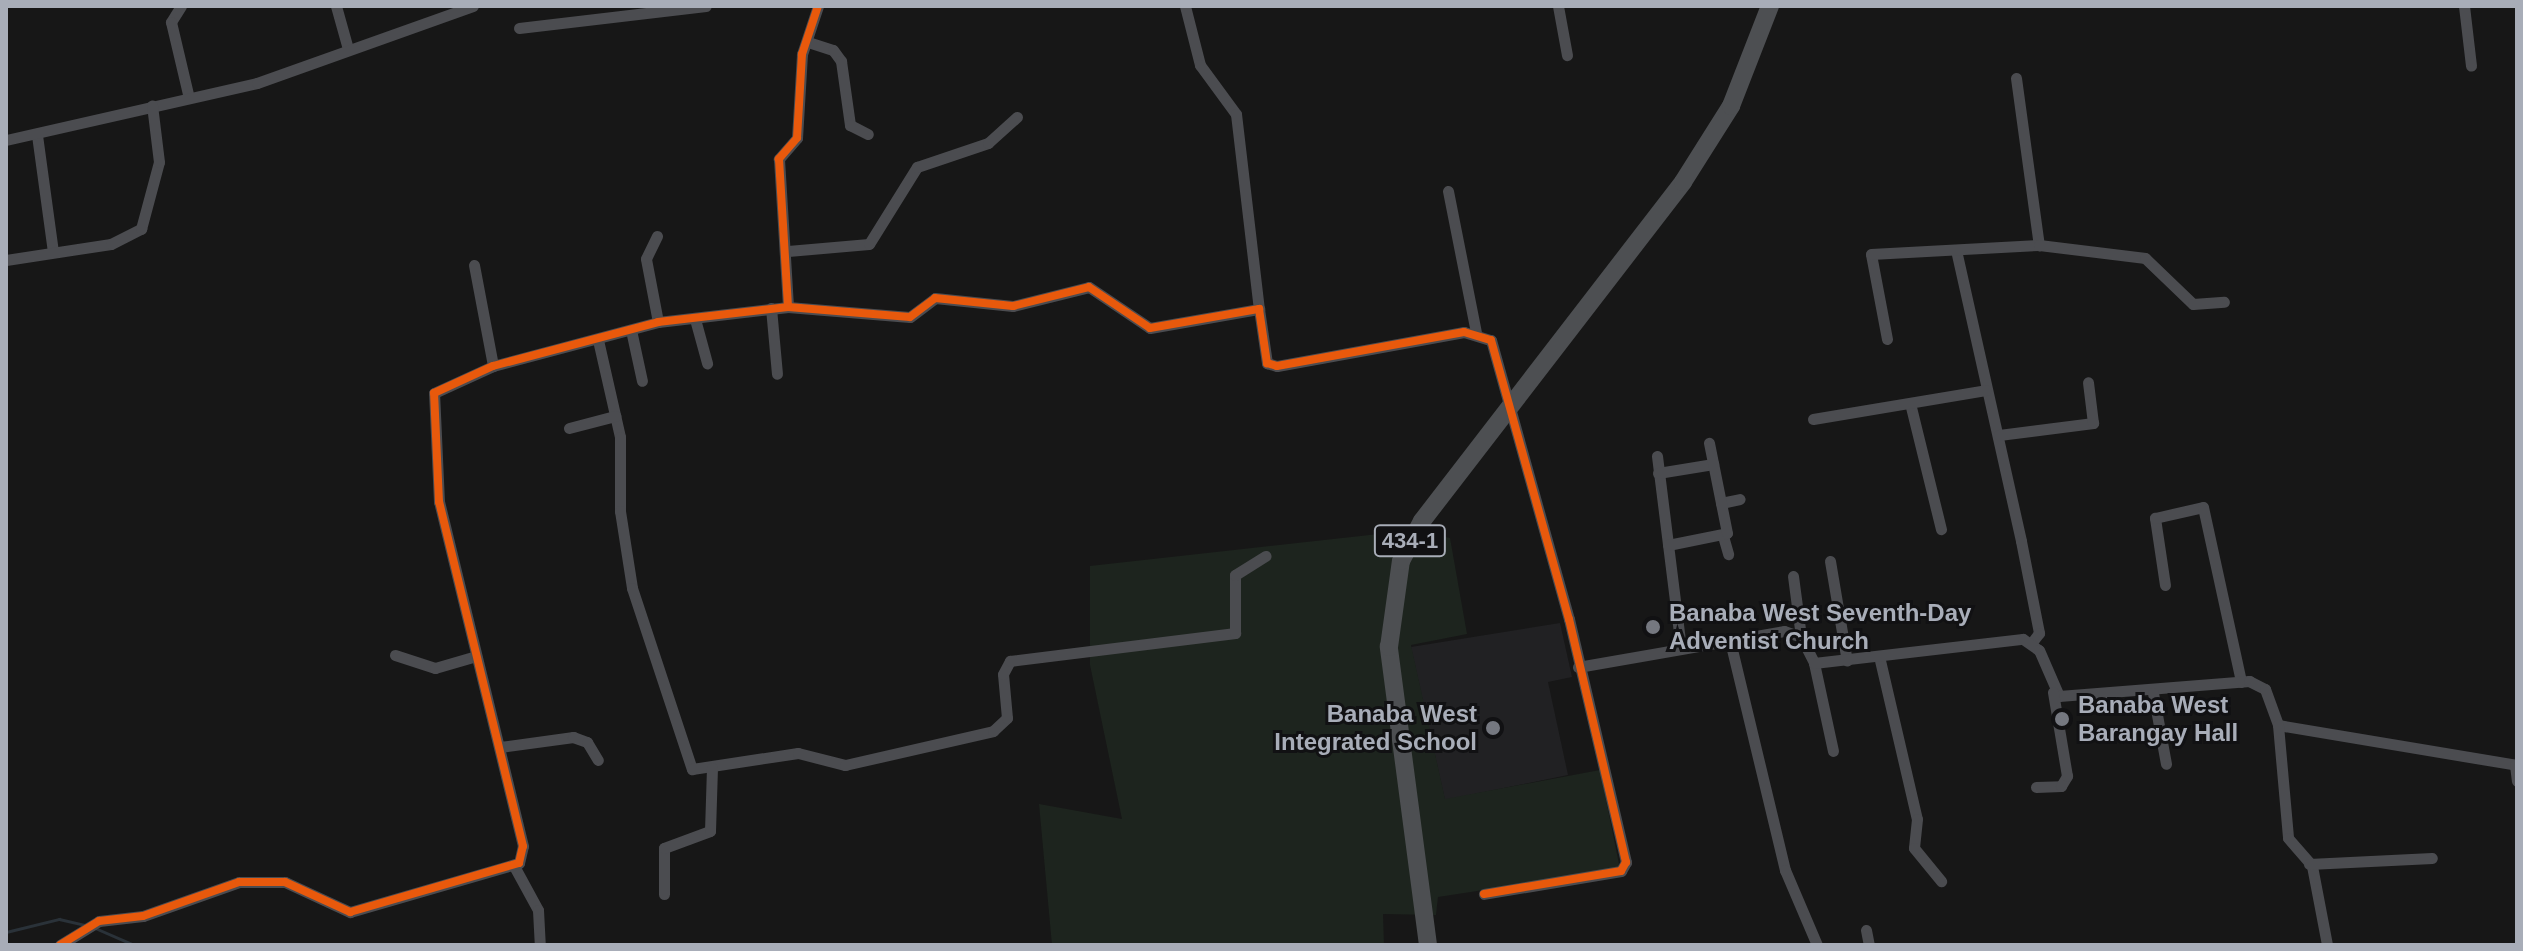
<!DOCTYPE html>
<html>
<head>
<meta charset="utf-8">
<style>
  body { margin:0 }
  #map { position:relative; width:2523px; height:951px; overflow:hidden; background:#171717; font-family:Helvetica,sans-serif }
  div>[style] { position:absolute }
  .built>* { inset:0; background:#212123 }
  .green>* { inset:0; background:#1d241e }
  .stream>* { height:3px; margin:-1.5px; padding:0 1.5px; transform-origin:1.5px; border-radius:1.5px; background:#2a3239 }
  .street>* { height:11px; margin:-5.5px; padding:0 5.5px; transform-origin:5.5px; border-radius:5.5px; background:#4b4c50 }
  .primary>* { height:18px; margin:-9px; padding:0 9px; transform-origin:9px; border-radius:9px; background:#4d4f52 }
  .cycleway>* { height:8px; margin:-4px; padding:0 4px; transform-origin:4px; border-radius:4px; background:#e8590c }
  .dots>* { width:22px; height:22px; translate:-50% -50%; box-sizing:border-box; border:4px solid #111113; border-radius:50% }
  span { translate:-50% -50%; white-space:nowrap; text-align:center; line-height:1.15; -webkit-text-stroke:6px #111113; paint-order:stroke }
  .shield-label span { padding:2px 6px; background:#111113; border:2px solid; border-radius:6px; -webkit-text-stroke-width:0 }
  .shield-label { font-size:22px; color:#a8adb8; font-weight:700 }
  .poi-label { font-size:24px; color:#a8adb8; font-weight:700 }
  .left { translate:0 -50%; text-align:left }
  .right { translate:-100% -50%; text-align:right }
  .frame { position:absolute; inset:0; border:8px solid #a8adb8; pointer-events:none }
</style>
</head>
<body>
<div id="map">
  <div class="built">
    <i style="clip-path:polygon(1560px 623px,1572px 677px,1548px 682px,1568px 775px,1445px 800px,1411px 647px)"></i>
  </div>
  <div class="green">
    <i style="clip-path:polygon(1415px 530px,1450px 538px,1467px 634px,1411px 645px,1445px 799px,1600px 770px,1620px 869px,1438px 897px,1436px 915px,1383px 914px,1384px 945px,1052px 945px,1039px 804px,1122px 819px,1090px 665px,1090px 566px)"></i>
  </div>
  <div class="stream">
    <i style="left:95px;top:928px;width:43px;rotate:23.6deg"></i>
    <i style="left:6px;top:932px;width:55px;rotate:-13.8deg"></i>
    <i style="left:59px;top:919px;width:26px;rotate:13deg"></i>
  </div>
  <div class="street">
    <i style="left:181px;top:6px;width:19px;rotate:122deg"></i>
    <i style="left:171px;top:22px;width:78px;rotate:76.7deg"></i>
    <i style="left:336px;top:6px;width:45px;rotate:74.4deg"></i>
    <i style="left:818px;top:6px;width:51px;rotate:108.4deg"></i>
    <i style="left:802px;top:54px;width:84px;rotate:93.4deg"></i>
    <i style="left:797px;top:138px;width:28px;rotate:131deg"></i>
    <i style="left:779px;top:159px;width:148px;rotate:86.5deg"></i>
    <i style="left:788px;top:307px;width:122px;rotate:4.7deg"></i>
    <i style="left:910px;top:317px;width:31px;rotate:-37deg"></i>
    <i style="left:935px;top:298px;width:78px;rotate:5.9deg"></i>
    <i style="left:1013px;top:306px;width:78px;rotate:-14deg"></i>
    <i style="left:1089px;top:287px;width:73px;rotate:33.9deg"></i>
    <i style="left:1150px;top:328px;width:111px;rotate:-9.9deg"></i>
    <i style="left:1259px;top:309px;width:55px;rotate:81.6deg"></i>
    <i style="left:1267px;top:363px;width:10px;rotate:17deg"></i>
    <i style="left:1277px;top:366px;width:190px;rotate:-10.3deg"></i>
    <i style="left:1464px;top:332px;width:28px;rotate:17deg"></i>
    <i style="left:1491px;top:340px;width:290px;rotate:74.4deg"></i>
    <i style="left:1569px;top:619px;width:250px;rotate:76.8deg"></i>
    <i style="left:1626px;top:862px;width:10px;rotate:119deg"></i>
    <i style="left:1621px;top:871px;width:139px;rotate:170.5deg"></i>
    <i style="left:1185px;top:6px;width:61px;rotate:75.7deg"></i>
    <i style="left:1200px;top:65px;width:61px;rotate:53.7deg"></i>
    <i style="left:1236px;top:114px;width:196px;rotate:83.3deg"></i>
    <i style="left:1558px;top:6px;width:50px;rotate:79.6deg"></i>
    <i style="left:2464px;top:6px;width:60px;rotate:83.3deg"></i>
    <i style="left:519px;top:28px;width:188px;rotate:-6.7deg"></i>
    <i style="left:808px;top:42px;width:26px;rotate:18deg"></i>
    <i style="left:833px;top:50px;width:14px;rotate:54deg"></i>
    <i style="left:841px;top:61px;width:65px;rotate:82deg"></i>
    <i style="left:850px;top:125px;width:20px;rotate:27deg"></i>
    <i style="left:2016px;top:78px;width:169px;rotate:82.2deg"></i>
    <i style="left:37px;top:135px;width:118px;rotate:82.2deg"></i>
    <i style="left:6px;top:140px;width:257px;rotate:-12.8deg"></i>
    <i style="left:257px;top:83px;width:229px;rotate:-19.6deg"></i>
    <i style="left:1448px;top:191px;width:145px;rotate:78.8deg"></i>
    <i style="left:657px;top:236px;width:25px;rotate:116deg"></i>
    <i style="left:646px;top:259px;width:64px;rotate:79.2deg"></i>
    <i style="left:1956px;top:250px;width:298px;rotate:77.4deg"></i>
    <i style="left:2021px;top:541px;width:94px;rotate:78.9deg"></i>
    <i style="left:2039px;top:633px;width:10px;rotate:127deg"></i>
    <i style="left:788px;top:251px;width:81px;rotate:-4.9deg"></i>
    <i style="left:869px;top:244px;width:91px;rotate:-58.1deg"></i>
    <i style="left:917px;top:167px;width:75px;rotate:-18.7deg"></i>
    <i style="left:988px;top:143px;width:39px;rotate:-42deg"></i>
    <i style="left:6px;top:260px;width:106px;rotate:-8.7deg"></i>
    <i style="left:111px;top:244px;width:34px;rotate:-27deg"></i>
    <i style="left:141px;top:229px;width:69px;rotate:-75deg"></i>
    <i style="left:159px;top:162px;width:57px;rotate:-97deg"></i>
    <i style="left:474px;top:265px;width:103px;rotate:79.3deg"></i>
    <i style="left:771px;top:308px;width:66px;rotate:84.8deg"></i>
    <i style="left:695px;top:319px;width:46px;rotate:74.7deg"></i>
    <i style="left:631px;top:330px;width:52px;rotate:77.8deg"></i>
    <i style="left:1887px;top:339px;width:86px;rotate:-100.7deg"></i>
    <i style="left:1871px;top:254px;width:168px;rotate:-3.1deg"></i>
    <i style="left:2039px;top:245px;width:107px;rotate:7deg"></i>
    <i style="left:2145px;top:258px;width:66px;rotate:43.8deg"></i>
    <i style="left:2193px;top:304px;width:31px;rotate:-4deg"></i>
    <i style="left:598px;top:340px;width:99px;rotate:77.2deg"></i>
    <i style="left:620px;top:437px;width:74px;rotate:90deg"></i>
    <i style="left:620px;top:511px;width:78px;rotate:81.1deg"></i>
    <i style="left:632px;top:588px;width:191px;rotate:71.7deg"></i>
    <i style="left:692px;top:769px;width:107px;rotate:-8.6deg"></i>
    <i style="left:798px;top:753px;width:49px;rotate:14.3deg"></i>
    <i style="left:845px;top:765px;width:152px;rotate:-12.9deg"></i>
    <i style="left:993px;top:731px;width:19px;rotate:-43deg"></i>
    <i style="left:1007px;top:718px;width:44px;rotate:-95.2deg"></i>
    <i style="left:1003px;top:674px;width:15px;rotate:-62deg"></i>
    <i style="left:1010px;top:661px;width:227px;rotate:-7.1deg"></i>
    <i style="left:1235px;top:633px;width:58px;rotate:-90deg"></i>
    <i style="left:1235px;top:575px;width:36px;rotate:-32deg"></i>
    <i style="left:1910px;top:403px;width:130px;rotate:76.2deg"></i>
    <i style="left:1813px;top:419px;width:175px;rotate:-9.5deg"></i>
    <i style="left:569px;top:428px;width:48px;rotate:-14.6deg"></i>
    <i style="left:1999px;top:435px;width:95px;rotate:-7.3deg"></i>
    <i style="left:2093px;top:423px;width:41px;rotate:-97deg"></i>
    <i style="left:1657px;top:456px;width:193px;rotate:82.9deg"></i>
    <i style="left:1658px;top:473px;width:56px;rotate:-9.3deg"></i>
    <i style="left:1721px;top:503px;width:19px;rotate:-12deg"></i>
    <i style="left:1723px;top:536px;width:19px;rotate:74deg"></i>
    <i style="left:1668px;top:545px;width:60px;rotate:-11.5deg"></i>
    <i style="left:1727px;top:533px;width:92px;rotate:-101.3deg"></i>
    <i style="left:1830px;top:561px;width:101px;rotate:80.4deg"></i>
    <i style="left:1793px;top:576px;width:62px;rotate:82.5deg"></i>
    <i style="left:2165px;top:585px;width:68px;rotate:-98.5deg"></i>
    <i style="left:2155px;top:518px;width:49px;rotate:-12.9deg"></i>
    <i style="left:2203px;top:507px;width:179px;rotate:77.7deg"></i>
    <i style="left:1730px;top:641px;width:236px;rotate:76.5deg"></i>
    <i style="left:1785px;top:870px;width:82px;rotate:66.9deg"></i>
    <i style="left:395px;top:655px;width:42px;rotate:18deg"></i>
    <i style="left:435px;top:668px;width:43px;rotate:-16.3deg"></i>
    <i style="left:1879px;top:656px;width:167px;rotate:76.9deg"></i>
    <i style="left:1917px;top:819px;width:29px;rotate:96deg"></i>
    <i style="left:1914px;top:848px;width:43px;rotate:50.7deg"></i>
    <i style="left:1814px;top:663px;width:90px;rotate:77.8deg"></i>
    <i style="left:1578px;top:667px;width:209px;rotate:-9.9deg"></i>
    <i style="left:1784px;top:631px;width:18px;rotate:19deg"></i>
    <i style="left:1801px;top:637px;width:29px;rotate:63deg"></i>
    <i style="left:1814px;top:663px;width:210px;rotate:-6.6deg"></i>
    <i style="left:2023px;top:639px;width:19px;rotate:35deg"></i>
    <i style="left:2039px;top:650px;width:50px;rotate:66.5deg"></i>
    <i style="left:2059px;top:696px;width:191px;rotate:-4.5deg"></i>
    <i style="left:2249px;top:681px;width:18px;rotate:27deg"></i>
    <i style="left:2265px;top:689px;width:38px;rotate:70deg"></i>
    <i style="left:2278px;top:725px;width:242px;rotate:9.5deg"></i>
    <i style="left:2153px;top:693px;width:72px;rotate:79.6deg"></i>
    <i style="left:2278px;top:725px;width:113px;rotate:84.9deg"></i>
    <i style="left:2288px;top:838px;width:37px;rotate:49deg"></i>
    <i style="left:2312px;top:866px;width:80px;rotate:79.2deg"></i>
    <i style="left:500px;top:747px;width:74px;rotate:-7.8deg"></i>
    <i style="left:573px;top:737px;width:15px;rotate:20deg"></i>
    <i style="left:587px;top:742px;width:21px;rotate:59deg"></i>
    <i style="left:2515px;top:765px;width:16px;rotate:83deg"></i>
    <i style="left:2036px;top:787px;width:25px;rotate:-2deg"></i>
    <i style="left:2061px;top:786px;width:12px;rotate:-59deg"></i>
    <i style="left:2067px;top:776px;width:85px;rotate:-99.5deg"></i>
    <i style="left:2309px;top:864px;width:123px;rotate:-2.8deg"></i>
    <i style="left:514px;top:866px;width:50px;rotate:61.4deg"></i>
    <i style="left:538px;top:910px;width:35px;rotate:87deg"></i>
    <i style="left:664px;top:894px;width:46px;rotate:-90deg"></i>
    <i style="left:664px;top:848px;width:49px;rotate:-20.3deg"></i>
    <i style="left:710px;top:831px;width:63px;rotate:-88.2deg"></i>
    <i style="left:1866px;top:930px;width:15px;rotate:79deg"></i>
    <i style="left:60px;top:945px;width:46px;rotate:-31.6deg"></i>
    <i style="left:99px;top:921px;width:44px;rotate:-6.5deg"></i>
    <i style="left:143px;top:916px;width:102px;rotate:-19.5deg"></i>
    <i style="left:239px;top:882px;width:46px"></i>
    <i style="left:285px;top:882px;width:72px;rotate:24.8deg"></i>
    <i style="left:350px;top:912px;width:176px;rotate:-16.2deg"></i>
    <i style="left:519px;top:863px;width:17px;rotate:-77deg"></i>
    <i style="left:523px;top:846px;width:354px;rotate:-103.7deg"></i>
    <i style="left:439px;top:502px;width:109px;rotate:-92.6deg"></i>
    <i style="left:434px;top:393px;width:65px;rotate:-24.6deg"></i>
    <i style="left:493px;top:366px;width:171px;rotate:-14.9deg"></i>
    <i style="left:658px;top:322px;width:131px;rotate:-6.6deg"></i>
  </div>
  <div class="primary">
    <i style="left:1428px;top:945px;width:301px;rotate:-97.5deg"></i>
    <i style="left:1389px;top:647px;width:87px;rotate:-82.1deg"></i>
    <i style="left:1401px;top:561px;width:45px;rotate:-62.3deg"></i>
    <i style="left:1422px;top:521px;width:428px;rotate:-52.4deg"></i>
    <i style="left:1683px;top:182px;width:90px;rotate:-57.7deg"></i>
    <i style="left:1731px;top:106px;width:107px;rotate:-68.7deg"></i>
  </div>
  <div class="cycleway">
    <i style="left:818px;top:6px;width:51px;rotate:108.4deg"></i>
    <i style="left:802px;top:54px;width:84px;rotate:93.4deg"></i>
    <i style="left:797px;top:138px;width:28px;rotate:131deg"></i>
    <i style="left:779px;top:159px;width:148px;rotate:86.5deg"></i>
    <i style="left:788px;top:307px;width:122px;rotate:4.7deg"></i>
    <i style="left:910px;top:317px;width:31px;rotate:-37deg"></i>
    <i style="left:935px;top:298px;width:78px;rotate:5.9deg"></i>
    <i style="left:1013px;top:306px;width:78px;rotate:-14deg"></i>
    <i style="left:1089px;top:287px;width:73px;rotate:33.9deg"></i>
    <i style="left:1150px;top:328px;width:111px;rotate:-9.9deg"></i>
    <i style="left:1259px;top:309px;width:55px;rotate:81.6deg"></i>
    <i style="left:1267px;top:363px;width:10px;rotate:17deg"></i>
    <i style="left:1277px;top:366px;width:190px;rotate:-10.3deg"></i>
    <i style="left:1464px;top:332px;width:28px;rotate:17deg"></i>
    <i style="left:1491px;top:340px;width:290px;rotate:74.4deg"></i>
    <i style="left:1569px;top:619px;width:250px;rotate:76.8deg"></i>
    <i style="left:1626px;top:862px;width:10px;rotate:119deg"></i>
    <i style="left:1621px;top:871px;width:139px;rotate:170.5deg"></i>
    <i style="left:60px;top:945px;width:46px;rotate:-31.6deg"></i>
    <i style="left:99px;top:921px;width:44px;rotate:-6.5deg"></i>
    <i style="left:143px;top:916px;width:102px;rotate:-19.5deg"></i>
    <i style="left:239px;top:882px;width:46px"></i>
    <i style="left:285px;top:882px;width:72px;rotate:24.8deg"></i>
    <i style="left:350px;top:912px;width:176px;rotate:-16.2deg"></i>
    <i style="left:519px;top:863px;width:17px;rotate:-77deg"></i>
    <i style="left:523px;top:846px;width:354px;rotate:-103.7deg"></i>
    <i style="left:439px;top:502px;width:109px;rotate:-92.6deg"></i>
    <i style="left:434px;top:393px;width:65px;rotate:-24.6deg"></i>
    <i style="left:493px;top:366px;width:171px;rotate:-14.9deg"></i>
    <i style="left:658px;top:322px;width:131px;rotate:-6.6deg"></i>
  </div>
  <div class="dots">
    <i style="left:1653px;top:627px;background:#757880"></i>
    <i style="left:2062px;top:719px;background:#757880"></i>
    <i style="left:1493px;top:728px;background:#757880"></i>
  </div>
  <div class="shield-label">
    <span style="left:1410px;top:541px">434-1</span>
  </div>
  <div class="poi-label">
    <span class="left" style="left:1669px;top:627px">Banaba West Seventh-Day<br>Adventist Church</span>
    <span class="left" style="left:2078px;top:719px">Banaba West<br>Barangay Hall</span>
    <span class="right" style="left:1477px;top:728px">Banaba West<br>Integrated School</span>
  </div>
  <div class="frame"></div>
</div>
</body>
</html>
